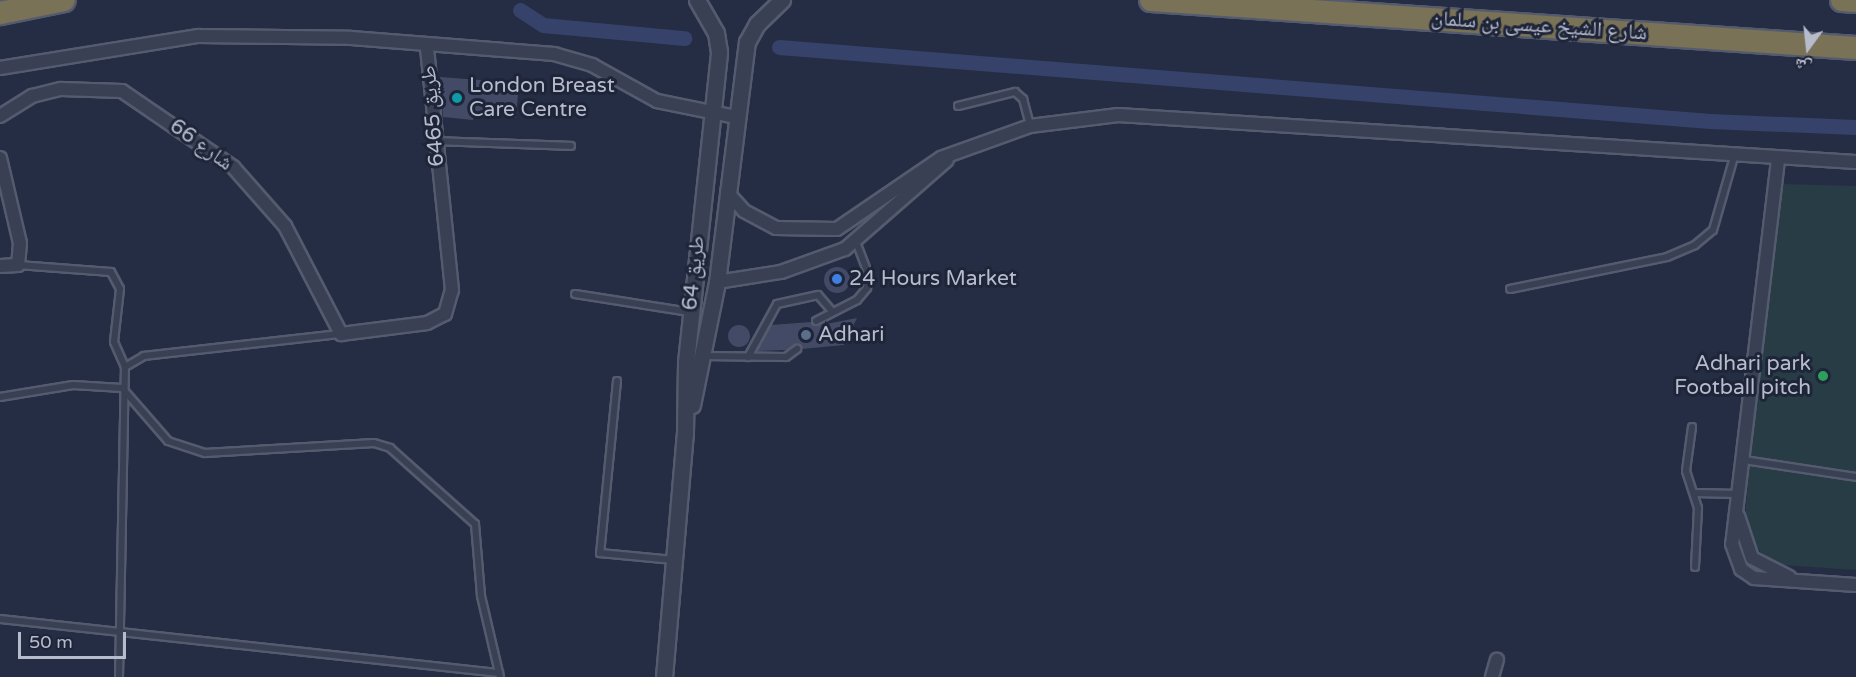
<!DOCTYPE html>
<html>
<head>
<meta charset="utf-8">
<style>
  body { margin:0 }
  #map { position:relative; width:1856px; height:677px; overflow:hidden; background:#252d44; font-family:"Varela Round","Noto Naskh Arabic",sans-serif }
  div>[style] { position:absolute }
  .green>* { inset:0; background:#273c45 }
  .canal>* { height:15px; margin:-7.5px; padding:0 7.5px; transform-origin:7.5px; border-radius:7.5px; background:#36426a }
  .building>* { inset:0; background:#424a65 }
  .round { border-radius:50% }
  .roads { filter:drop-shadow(2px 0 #555b6e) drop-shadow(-2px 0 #555b6e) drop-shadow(0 2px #555b6e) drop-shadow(0 -2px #555b6e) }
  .service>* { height:6px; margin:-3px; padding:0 3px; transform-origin:3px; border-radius:3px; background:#394054 }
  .minor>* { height:12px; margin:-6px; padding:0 6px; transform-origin:6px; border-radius:6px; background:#394054 }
  .tertiary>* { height:15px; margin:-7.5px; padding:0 7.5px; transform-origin:7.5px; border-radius:7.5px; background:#394054 }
  .motorway>* { height:22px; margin:-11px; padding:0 11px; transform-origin:11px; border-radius:11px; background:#7a7256 }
  .dots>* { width:16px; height:16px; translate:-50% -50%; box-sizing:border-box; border:3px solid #1e2539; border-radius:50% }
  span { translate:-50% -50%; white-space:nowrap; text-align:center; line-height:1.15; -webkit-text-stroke:6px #1e2539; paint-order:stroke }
  .street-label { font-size:21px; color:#b7bccd }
  .poi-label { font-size:21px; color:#b7bccd }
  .left { translate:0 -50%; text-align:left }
  .right { translate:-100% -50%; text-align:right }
  .north { position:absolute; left:1778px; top:18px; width:60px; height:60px; -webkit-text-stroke:4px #1e2539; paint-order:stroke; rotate:195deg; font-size:16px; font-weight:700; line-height:24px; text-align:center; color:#b7bccd }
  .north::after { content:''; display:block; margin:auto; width:21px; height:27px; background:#b7bccd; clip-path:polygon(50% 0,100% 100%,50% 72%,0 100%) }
  .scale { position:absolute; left:18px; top:632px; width:108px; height:27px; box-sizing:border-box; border:3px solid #b7bccd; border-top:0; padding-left:8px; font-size:18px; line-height:21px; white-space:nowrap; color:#b7bccd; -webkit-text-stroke:4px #1e2539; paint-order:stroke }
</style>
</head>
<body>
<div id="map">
  <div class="green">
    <i style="clip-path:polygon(1782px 184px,1856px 186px,1856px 570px,1768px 564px,1744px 527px,1775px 191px)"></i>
  </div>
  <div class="canal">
    <i style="left:520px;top:10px;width:27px;rotate:33deg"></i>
    <i style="left:543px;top:25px;width:142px;rotate:5.3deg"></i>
    <i style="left:779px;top:47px;width:934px;rotate:4.54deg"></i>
    <i style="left:1710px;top:121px;width:146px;rotate:2.4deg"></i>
  </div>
  <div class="building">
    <i style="clip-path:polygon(440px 77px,519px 83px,516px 118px,474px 111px,473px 120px,443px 117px)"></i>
    <i class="round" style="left:824px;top:267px;width:26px;height:26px"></i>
    <i style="clip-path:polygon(857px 318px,844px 345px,802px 349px,797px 344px,786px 350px,757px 351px,771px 325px,811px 322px,816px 326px)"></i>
    <i class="round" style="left:728px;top:325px;width:22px;height:22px"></i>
  </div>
  <div class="roads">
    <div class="service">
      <i style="left:958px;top:106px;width:59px;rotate:-13.8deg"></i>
      <i style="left:1015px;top:92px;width:11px;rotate:41deg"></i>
      <i style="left:1023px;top:99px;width:28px;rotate:75deg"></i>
      <i style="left:437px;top:141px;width:134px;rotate:2.1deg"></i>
      <i style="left:18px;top:265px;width:93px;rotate:4.3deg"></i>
      <i style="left:111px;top:272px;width:19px;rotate:62deg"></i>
      <i style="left:120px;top:289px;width:53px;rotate:96.5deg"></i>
      <i style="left:114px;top:342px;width:27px;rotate:66deg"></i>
      <i style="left:1510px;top:289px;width:160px;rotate:-11.5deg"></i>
      <i style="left:1667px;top:257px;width:30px;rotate:-23deg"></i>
      <i style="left:1695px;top:245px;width:23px;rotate:-40deg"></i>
      <i style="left:1713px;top:230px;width:76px;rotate:-74deg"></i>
      <i style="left:575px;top:294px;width:116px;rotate:8.9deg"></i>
      <i style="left:816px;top:321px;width:46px;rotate:-27.1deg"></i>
      <i style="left:857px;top:300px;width:16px;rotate:-50deg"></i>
      <i style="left:867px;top:288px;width:15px;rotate:-86deg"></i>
      <i style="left:868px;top:273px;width:34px;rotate:-111deg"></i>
      <i style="left:703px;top:356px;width:83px;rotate:0.7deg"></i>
      <i style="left:786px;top:357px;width:14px;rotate:-36deg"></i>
      <i style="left:748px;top:357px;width:60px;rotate:-61.3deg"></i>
      <i style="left:777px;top:304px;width:42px;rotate:-12.4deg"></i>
      <i style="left:818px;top:295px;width:21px;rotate:49deg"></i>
      <i style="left:617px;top:381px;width:173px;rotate:95.6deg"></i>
      <i style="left:600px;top:553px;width:74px;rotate:5.4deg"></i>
      <i style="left:0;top:397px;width:74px;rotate:-9.3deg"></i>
      <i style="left:73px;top:385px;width:49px;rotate:3.5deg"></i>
      <i style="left:122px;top:388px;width:70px;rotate:49deg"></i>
      <i style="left:168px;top:441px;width:39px;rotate:18deg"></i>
      <i style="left:205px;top:453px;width:169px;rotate:-3.4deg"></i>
      <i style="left:374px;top:443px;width:17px;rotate:17deg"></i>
      <i style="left:390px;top:448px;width:114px;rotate:41.8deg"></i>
      <i style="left:475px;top:524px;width:72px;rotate:85.2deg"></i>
      <i style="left:481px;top:596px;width:83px;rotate:76.8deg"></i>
      <i style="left:1692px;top:427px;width:44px;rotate:97.8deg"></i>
      <i style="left:1686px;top:471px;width:39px;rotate:72deg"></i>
      <i style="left:1698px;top:508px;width:59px;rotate:92.9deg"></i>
      <i style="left:1744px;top:460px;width:113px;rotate:8.6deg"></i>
      <i style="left:1695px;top:493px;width:43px;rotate:1.3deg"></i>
      <i style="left:0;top:619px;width:502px;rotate:6.18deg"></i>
      <i style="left:119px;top:677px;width:310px;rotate:-88.9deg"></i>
      <i style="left:125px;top:367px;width:22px;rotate:-30deg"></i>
      <i style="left:144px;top:356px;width:198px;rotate:-6.4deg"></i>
    </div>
    <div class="minor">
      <i style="left:0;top:68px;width:201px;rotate:-9.2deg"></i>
      <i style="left:198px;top:36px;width:153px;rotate:0.7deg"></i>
      <i style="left:351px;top:38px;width:204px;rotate:4.5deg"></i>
      <i style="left:554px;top:54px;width:40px;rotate:16deg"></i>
      <i style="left:592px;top:65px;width:74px;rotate:29deg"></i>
      <i style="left:657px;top:101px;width:81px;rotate:11.4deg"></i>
      <i style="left:0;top:116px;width:38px;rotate:-32deg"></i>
      <i style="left:32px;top:96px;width:30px;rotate:-14deg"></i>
      <i style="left:61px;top:89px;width:61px;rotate:1.9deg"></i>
      <i style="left:122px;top:91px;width:135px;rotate:34.4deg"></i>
      <i style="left:233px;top:167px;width:79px;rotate:48.6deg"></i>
      <i style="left:285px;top:226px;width:122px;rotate:62.6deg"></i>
      <i style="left:341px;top:334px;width:87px;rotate:-7.3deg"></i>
      <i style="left:427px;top:323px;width:20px;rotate:-27deg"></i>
      <i style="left:445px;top:314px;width:25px;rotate:-74deg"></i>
      <i style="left:452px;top:290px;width:244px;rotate:-95.9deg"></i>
      <i style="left:0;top:158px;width:87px;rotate:76.8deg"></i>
      <i style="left:20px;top:243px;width:22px;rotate:95deg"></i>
      <i style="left:18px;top:265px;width:18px;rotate:177deg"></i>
      <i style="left:1778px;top:160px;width:387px;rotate:96.8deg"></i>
      <i style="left:1732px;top:544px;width:27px;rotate:70deg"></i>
      <i style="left:1741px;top:569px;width:16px;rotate:35deg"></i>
      <i style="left:1754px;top:578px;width:102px;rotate:3.9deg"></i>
      <i style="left:727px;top:192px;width:25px;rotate:48deg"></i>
      <i style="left:744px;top:211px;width:36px;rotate:28deg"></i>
      <i style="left:776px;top:228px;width:61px;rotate:0.9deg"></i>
      <i style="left:837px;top:229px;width:126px;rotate:-34.3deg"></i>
      <i style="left:941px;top:158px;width:95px;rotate:-19.8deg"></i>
      <i style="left:1030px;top:126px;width:89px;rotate:-7.1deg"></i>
      <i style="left:1118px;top:115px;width:739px;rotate:3.64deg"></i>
      <i style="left:717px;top:282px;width:65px;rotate:-8.9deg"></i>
      <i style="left:781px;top:272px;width:68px;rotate:-19.8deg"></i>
      <i style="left:845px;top:249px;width:135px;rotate:-41.1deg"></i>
      <i style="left:1738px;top:516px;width:44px;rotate:71.6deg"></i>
      <i style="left:1752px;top:558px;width:42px;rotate:27.2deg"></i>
      <i style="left:1492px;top:677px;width:18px;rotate:-74deg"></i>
    </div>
    <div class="tertiary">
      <i style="left:692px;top:405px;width:126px;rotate:-78.5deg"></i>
      <i style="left:717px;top:282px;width:242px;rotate:-82.9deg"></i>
      <i style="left:747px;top:42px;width:21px;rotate:-61deg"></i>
      <i style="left:757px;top:24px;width:35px;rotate:-44deg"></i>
      <i style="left:664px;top:677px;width:244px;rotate:-85.1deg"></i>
      <i style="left:685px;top:434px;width:72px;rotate:-89.2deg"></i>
      <i style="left:686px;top:362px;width:312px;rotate:-83.9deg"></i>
      <i style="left:719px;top:52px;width:19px;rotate:-99deg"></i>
      <i style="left:716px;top:33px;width:38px;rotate:-120deg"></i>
    </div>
    <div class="motorway">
      <i style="left:1151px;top:0;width:707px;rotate:3.89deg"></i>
      <i style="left:1842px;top:0;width:14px;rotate:4deg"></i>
      <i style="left:0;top:13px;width:65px;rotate:-11.5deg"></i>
    </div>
  </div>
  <div class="dots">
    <i style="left:457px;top:98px;background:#0f9aa8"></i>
    <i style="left:837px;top:279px;background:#3f7fe0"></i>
    <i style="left:806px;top:335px;background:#5c6f8a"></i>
    <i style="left:1823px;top:376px;background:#2e9e5b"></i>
  </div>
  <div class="street-label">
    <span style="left:1539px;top:26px;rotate:4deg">شارع الشيخ عيسى بن سلمان</span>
    <span style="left:433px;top:116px;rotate:-95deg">طريق 6465</span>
    <span style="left:201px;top:145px;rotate:36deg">شارع 66</span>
    <span style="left:694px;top:273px;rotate:-84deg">طريق 64</span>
  </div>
  <div class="poi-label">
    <span class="left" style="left:469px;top:98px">London Breast<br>Care Centre</span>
    <span class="left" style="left:849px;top:279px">24 Hours Market</span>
    <span class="left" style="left:818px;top:335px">Adhari</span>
    <span class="right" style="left:1811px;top:376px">Adhari park<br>Football pitch</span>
  </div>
  <div class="north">ش</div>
  <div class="scale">50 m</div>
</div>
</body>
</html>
